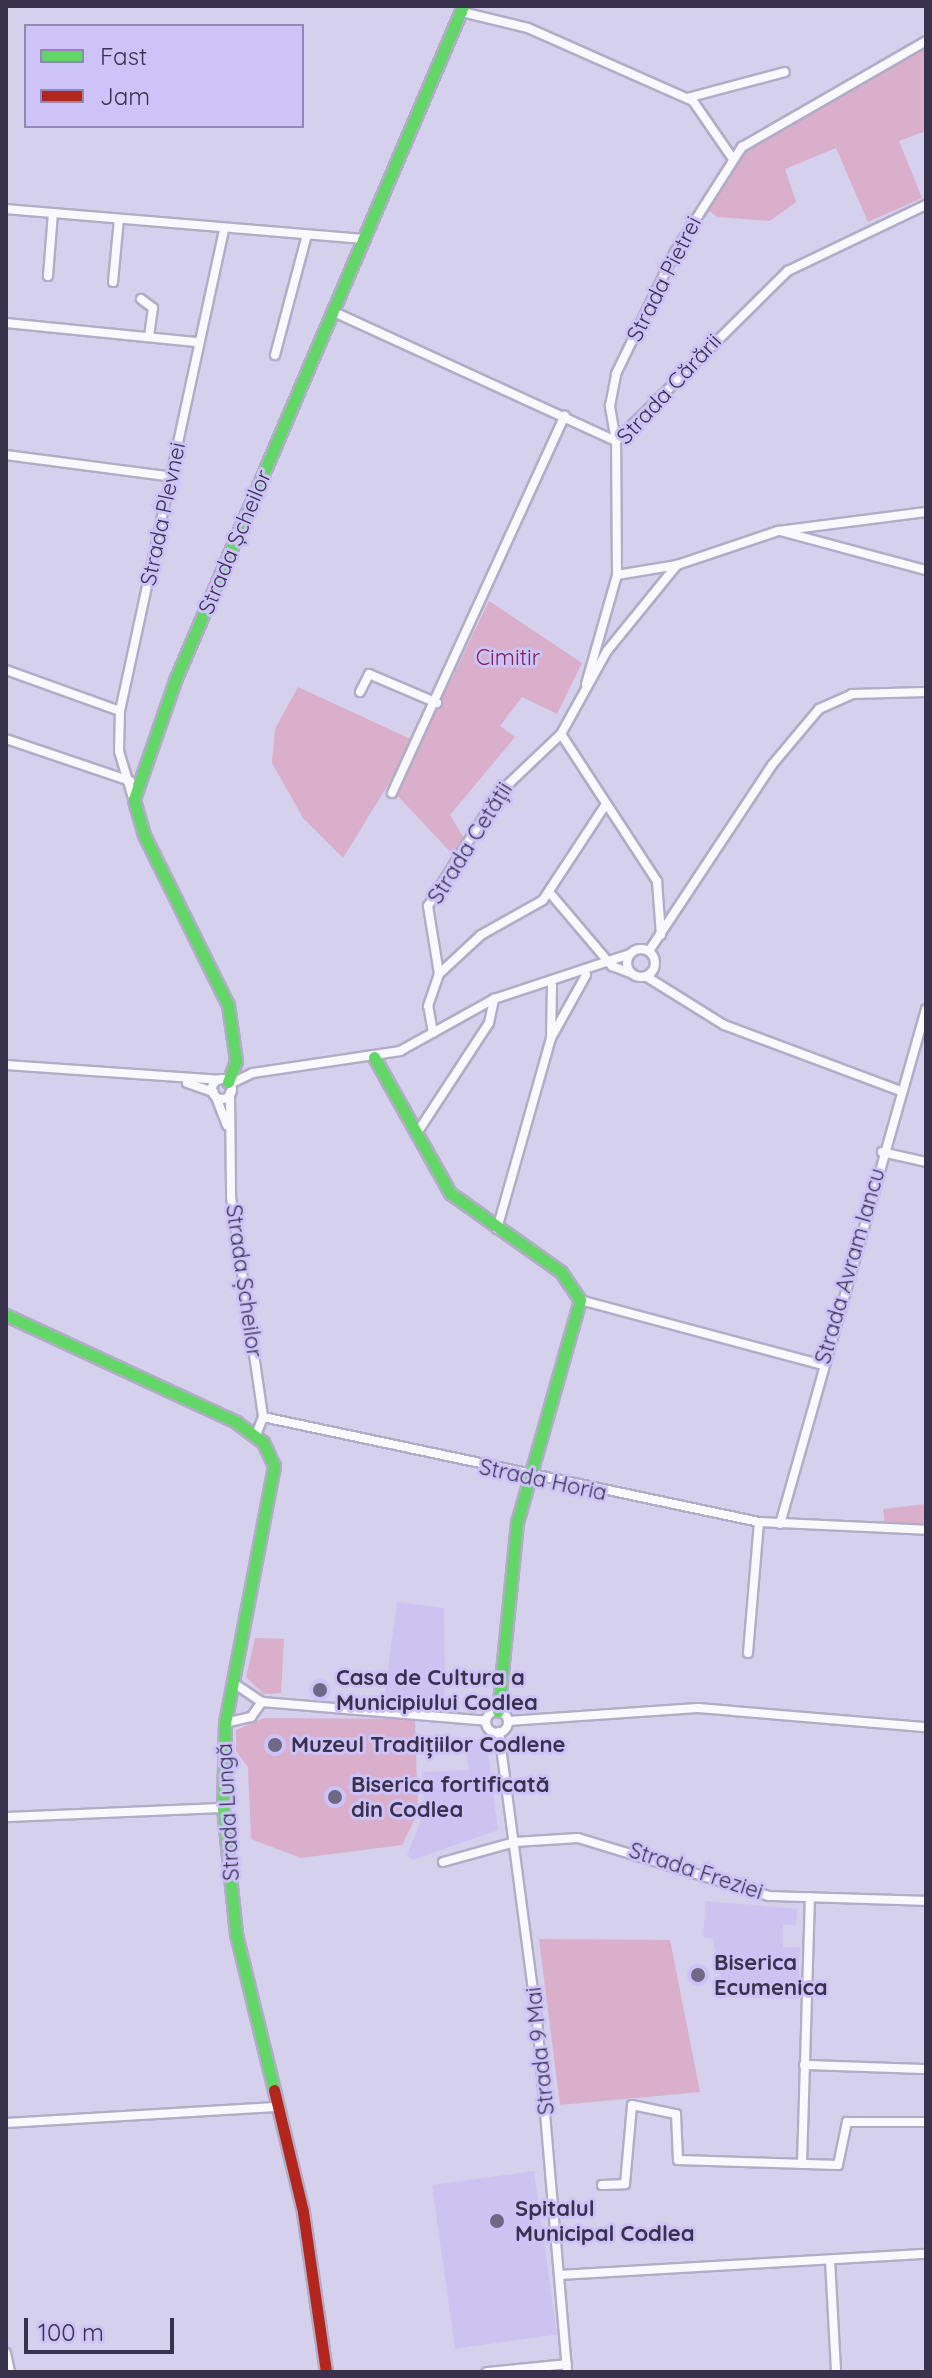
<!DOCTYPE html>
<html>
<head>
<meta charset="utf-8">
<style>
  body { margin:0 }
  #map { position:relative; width:932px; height:2378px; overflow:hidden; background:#d5d0ec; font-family:Quicksand,sans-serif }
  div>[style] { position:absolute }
  .built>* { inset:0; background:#ccc3f1; transform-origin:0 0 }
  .green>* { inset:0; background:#d9afcc }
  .roads { filter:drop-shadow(2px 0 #b2adc6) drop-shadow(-2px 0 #b2adc6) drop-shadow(0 2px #b2adc6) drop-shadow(0 -2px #b2adc6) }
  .street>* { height:8px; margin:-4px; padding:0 4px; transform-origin:4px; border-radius:4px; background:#f9f8fc }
  .street>.ring { margin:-4px; padding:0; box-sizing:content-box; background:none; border:8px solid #f9f8fc; border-radius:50% }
  .fast>* { height:11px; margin:-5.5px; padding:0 5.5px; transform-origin:5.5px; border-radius:5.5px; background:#63d668 }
  .jam>* { height:11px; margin:-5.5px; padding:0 5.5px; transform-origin:5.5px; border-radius:5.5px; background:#b3261e }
  .dots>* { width:22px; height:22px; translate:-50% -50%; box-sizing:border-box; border:4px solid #cdc3f9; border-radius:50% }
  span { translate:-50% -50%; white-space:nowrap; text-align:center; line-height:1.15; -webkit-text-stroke:6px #cdc3f9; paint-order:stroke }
  .street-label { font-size:22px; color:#38324d }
  .park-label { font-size:22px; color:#7f2352 }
  .poi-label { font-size:22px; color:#38324d; font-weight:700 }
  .left { translate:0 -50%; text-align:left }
  .frame { position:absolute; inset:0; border:8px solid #38324d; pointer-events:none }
  .legend { position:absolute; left:24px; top:24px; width:280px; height:104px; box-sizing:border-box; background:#cdc3f9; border:2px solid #9189b4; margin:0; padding:10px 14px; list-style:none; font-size:24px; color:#38324d }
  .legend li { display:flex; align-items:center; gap:16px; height:40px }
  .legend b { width:40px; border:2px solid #9189b4 }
  .scale { position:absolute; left:24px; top:2318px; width:150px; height:36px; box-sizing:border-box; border:4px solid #38324d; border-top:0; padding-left:10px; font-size:24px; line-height:28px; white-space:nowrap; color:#38324d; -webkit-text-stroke:6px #cdc3f9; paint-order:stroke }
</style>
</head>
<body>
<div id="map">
  <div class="built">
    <i style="clip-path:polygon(397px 1602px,444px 1608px,445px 1703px,384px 1698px)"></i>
    <i style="clip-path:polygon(486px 1739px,498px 1830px,412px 1860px,407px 1855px,424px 1813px,422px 1772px,469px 1770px,465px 1741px)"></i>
    <i style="clip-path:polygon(706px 1901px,797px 1909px,796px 1925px,783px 1925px,783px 1947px,800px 1947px,798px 1999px,725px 1997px,713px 1939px,703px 1937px)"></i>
    <i style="left:534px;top:2171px;width:165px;height:103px;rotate:82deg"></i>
  </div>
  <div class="green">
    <i style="clip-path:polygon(926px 47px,926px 131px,899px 141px,922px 198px,868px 222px,836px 148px,785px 169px,796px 202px,770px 221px,717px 217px,706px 208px,754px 140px)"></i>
    <i style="clip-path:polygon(489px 601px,582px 663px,557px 714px,522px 697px,500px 726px,515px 737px,450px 815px,465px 840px,454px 856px,396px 794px)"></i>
    <i style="clip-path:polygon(298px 687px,415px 741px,343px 858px,303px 818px,272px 763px,275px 729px)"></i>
    <i style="clip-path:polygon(926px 1504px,926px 1530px,885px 1527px,883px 1509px)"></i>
    <i style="clip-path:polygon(255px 1638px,284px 1639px,281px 1693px,264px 1694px,246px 1677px)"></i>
    <i style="clip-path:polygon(264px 1718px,415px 1719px,418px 1813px,402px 1845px,301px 1858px,251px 1839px,248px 1767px,236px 1751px,236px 1730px)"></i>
    <i style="clip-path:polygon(539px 1939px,670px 1940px,700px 2092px,560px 2105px)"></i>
  </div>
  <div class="roads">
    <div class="street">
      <i style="left:462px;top:12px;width:68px;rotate:13.6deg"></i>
      <i style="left:528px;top:28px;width:180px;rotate:23.9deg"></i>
      <i style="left:693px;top:101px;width:70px;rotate:55.4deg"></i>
      <i style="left:687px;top:98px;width:101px;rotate:-14.9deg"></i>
      <i style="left:6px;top:209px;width:358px;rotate:4.8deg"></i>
      <i style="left:48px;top:276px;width:63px;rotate:-85.5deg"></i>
      <i style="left:113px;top:282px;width:63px;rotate:-84.6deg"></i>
      <i style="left:141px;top:299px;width:15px;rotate:37deg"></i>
      <i style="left:153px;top:308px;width:29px;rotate:98deg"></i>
      <i style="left:334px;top:312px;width:310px;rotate:24.6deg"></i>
      <i style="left:6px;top:323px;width:193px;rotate:5.7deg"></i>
      <i style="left:275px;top:355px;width:124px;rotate:-75.1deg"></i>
      <i style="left:616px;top:441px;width:36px;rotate:-100deg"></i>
      <i style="left:610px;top:406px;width:33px;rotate:-79deg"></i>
      <i style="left:616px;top:374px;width:136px;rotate:-64.2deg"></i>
      <i style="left:675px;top:252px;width:125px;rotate:-57.5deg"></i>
      <i style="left:742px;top:147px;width:212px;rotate:-29.9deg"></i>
      <i style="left:6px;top:455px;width:167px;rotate:7.5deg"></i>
      <i style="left:780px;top:531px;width:151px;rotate:15deg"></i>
      <i style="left:617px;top:575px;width:61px;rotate:-9.5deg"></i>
      <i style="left:677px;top:565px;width:107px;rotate:-18.6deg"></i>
      <i style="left:778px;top:531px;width:149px;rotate:-7.3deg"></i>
      <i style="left:6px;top:670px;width:121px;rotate:19.8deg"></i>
      <i style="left:586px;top:684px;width:113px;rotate:-74.1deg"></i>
      <i style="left:617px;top:575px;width:134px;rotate:-90.4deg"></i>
      <i style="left:616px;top:441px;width:242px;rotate:-44.7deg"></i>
      <i style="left:788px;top:271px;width:153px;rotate:-25.6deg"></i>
      <i style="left:360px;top:692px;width:20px;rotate:-63deg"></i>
      <i style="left:369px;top:674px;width:74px;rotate:23.1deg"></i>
      <i style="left:561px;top:734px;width:176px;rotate:56.9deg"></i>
      <i style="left:657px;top:881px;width:54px;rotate:85.8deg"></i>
      <i style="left:6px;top:739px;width:131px;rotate:18.7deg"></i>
      <i style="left:392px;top:793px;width:415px;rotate:-65.4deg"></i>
      <i style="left:133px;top:798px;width:49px;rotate:-106.6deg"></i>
      <i style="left:119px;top:751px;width:40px;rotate:-88.6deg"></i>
      <i style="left:120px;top:711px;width:494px;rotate:-77.8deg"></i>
      <i style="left:550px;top:893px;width:96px;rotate:49.7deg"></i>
      <i style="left:612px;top:966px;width:19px;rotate:21deg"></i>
      <i class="ring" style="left:627px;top:949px;width:20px;height:20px"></i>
      <i style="left:649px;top:951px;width:223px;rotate:-56.5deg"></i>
      <i style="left:772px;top:765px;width:73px;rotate:-50deg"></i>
      <i style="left:819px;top:709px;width:36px;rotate:-24deg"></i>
      <i style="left:852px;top:694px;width:74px;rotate:-1.5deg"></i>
      <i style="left:439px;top:974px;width:57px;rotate:-42.9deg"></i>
      <i style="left:481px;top:935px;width:71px;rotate:-29.4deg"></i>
      <i style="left:543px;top:900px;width:115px;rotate:-56.7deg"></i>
      <i style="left:647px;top:977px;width:91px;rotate:31.9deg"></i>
      <i style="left:724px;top:1025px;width:186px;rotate:20.5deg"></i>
      <i style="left:433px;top:1033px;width:27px;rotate:-100deg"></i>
      <i style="left:428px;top:1006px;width:34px;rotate:-71deg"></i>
      <i style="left:439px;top:974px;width:69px;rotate:-99.2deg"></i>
      <i style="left:428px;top:906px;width:132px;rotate:-58deg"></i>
      <i style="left:498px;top:794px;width:87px;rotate:-43.6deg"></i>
      <i style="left:561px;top:734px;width:95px;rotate:-61deg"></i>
      <i style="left:607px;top:651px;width:111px;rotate:-50.9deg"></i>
      <i style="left:551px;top:1038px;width:72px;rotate:-60.9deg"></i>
      <i style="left:6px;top:1065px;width:213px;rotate:4deg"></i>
      <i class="ring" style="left:212px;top:1079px;width:12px;height:12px"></i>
      <i style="left:187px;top:1083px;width:28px;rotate:19deg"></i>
      <i style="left:230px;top:1084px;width:25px;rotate:-26deg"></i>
      <i style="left:253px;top:1073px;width:149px;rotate:-8.5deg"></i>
      <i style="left:400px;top:1051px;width:107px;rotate:-29deg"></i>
      <i style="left:494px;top:999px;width:143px;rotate:-18.3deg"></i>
      <i style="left:230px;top:1093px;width:104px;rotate:89.4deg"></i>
      <i style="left:231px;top:1197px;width:222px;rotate:81.7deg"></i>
      <i style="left:263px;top:1417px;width:19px;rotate:111deg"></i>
      <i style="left:216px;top:1097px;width:30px;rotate:69deg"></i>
      <i style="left:417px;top:1133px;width:131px;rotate:-56.8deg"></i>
      <i style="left:489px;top:1023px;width:25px;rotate:-78deg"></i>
      <i style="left:882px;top:1152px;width:45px;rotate:12.8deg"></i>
      <i style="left:497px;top:1229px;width:198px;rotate:-74.2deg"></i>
      <i style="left:551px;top:1038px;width:52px;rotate:-88.9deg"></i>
      <i style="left:580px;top:1300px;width:251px;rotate:15deg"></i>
      <i style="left:263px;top:1417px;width:507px;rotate:11.95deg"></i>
      <i style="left:759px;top:1522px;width:167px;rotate:2.7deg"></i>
      <i style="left:780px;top:1524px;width:535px;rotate:-74.17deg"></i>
      <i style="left:748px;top:1653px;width:131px;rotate:-85.2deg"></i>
      <i style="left:232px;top:1682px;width:36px;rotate:34deg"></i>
      <i style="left:262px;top:1702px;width:225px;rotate:4.8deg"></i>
      <i class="ring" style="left:486px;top:1711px;width:14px;height:14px"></i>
      <i style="left:508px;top:1721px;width:190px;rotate:-3.9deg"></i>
      <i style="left:698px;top:1708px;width:229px;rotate:4.8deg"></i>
      <i style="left:225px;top:1723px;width:27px;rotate:-13deg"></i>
      <i style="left:251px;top:1717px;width:19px;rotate:-54deg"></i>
      <i style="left:499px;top:1732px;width:290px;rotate:82.5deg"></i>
      <i style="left:537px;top:2020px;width:353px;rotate:85.1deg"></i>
      <i style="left:6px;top:1817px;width:217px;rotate:-2.4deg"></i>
      <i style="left:443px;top:1862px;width:75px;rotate:-15.5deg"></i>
      <i style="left:515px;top:1842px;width:63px;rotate:-3.6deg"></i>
      <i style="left:578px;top:1838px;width:200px;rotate:16.9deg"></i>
      <i style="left:769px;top:1896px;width:157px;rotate:1.8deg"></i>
      <i style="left:804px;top:2065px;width:122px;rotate:1.9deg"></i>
      <i style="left:6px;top:2123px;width:270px;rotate:-3.4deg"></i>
      <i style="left:802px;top:2164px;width:267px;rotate:-88.3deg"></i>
      <i style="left:602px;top:2185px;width:23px;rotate:-2deg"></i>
      <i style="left:625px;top:2184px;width:79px;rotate:-84.9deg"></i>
      <i style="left:632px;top:2105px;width:45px;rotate:11.6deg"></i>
      <i style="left:676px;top:2114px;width:46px;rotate:87.5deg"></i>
      <i style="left:678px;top:2160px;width:160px;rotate:1.8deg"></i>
      <i style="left:838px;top:2165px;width:44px;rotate:-78.2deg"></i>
      <i style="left:847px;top:2122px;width:79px"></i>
      <i style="left:830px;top:2260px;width:112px;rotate:86.9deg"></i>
      <i style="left:559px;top:2275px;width:368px;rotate:-3.3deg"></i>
      <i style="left:6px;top:2353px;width:19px;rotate:78deg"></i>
      <i style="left:487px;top:2372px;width:80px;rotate:-5.7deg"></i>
    </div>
    <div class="fast">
      <i style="left:374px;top:1057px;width:156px;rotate:60.8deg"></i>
      <i style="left:450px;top:1193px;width:136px;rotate:35.4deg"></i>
      <i style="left:561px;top:1272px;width:34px;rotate:56deg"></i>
      <i style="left:580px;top:1300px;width:231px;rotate:105.8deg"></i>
      <i style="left:517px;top:1522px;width:190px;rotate:95.7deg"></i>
      <i style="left:228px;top:1082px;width:22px;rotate:-69deg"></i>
      <i style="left:236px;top:1061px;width:57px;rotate:-98.1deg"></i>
      <i style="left:228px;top:1005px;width:190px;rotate:-116.3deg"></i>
      <i style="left:144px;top:835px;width:37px;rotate:-106deg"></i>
      <i style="left:134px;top:799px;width:128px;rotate:-70.9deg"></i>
      <i style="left:176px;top:678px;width:731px;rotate:-66.87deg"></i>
      <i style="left:6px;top:1315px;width:254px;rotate:24.9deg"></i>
      <i style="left:236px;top:1422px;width:34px;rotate:37deg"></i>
      <i style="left:263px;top:1442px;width:26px;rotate:65deg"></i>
      <i style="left:274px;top:1466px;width:262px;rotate:100.8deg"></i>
      <i style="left:225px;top:1723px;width:85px;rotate:91.3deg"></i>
      <i style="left:223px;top:1808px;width:127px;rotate:84.1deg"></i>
      <i style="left:236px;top:1934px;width:161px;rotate:76.3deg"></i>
    </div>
    <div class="jam">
      <i style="left:274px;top:2090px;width:125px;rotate:76.6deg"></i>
      <i style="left:303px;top:2212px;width:162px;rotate:81.8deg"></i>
    </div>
  </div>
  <div class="dots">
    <i style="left:320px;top:1690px;background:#6f6985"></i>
    <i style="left:275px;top:1745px;background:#6f6985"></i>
    <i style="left:335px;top:1797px;background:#6f6985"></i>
    <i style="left:698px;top:1975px;background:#6f6985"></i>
    <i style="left:497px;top:2221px;background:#6f6985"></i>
  </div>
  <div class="street-label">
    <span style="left:664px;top:279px;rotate:-63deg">Strada Pietrei</span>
    <span style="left:669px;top:389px;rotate:-47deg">Strada Cărării</span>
    <span style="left:163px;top:514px;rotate:-78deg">Strada Plevnei</span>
    <span style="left:235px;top:542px;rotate:-67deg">Strada Șcheilor</span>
    <span style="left:470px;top:843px;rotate:-58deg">Strada Cetății</span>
    <span style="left:850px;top:1266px;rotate:-74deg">Strada Avram Iancu</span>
    <span style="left:244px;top:1281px;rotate:82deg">Strada Șcheilor</span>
    <span style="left:543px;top:1480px;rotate:12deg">Strada Horia</span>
    <span style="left:228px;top:1812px;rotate:-93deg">Strada Lungă</span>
    <span style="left:696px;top:1871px;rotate:18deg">Strada Freziei</span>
    <span style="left:540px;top:2051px;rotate:-96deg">Strada 9 Mai</span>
  </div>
  <div class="park-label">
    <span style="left:508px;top:658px">Cimitir</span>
  </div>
  <div class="poi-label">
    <span class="left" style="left:336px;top:1690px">Casa de Cultura a<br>Municipiului Codlea</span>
    <span class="left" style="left:291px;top:1745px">Muzeul Tradițiilor Codlene</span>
    <span class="left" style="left:351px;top:1797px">Biserica fortificată<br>din Codlea</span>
    <span class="left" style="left:714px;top:1975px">Biserica<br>Ecumenica</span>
    <span class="left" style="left:515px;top:2221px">Spitalul<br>Municipal Codlea</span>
  </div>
  <div class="frame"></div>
  <ul class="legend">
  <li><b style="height:10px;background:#63d668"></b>Fast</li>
  <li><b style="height:10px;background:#b3261e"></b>Jam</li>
  </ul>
  <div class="scale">100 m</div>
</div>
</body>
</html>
